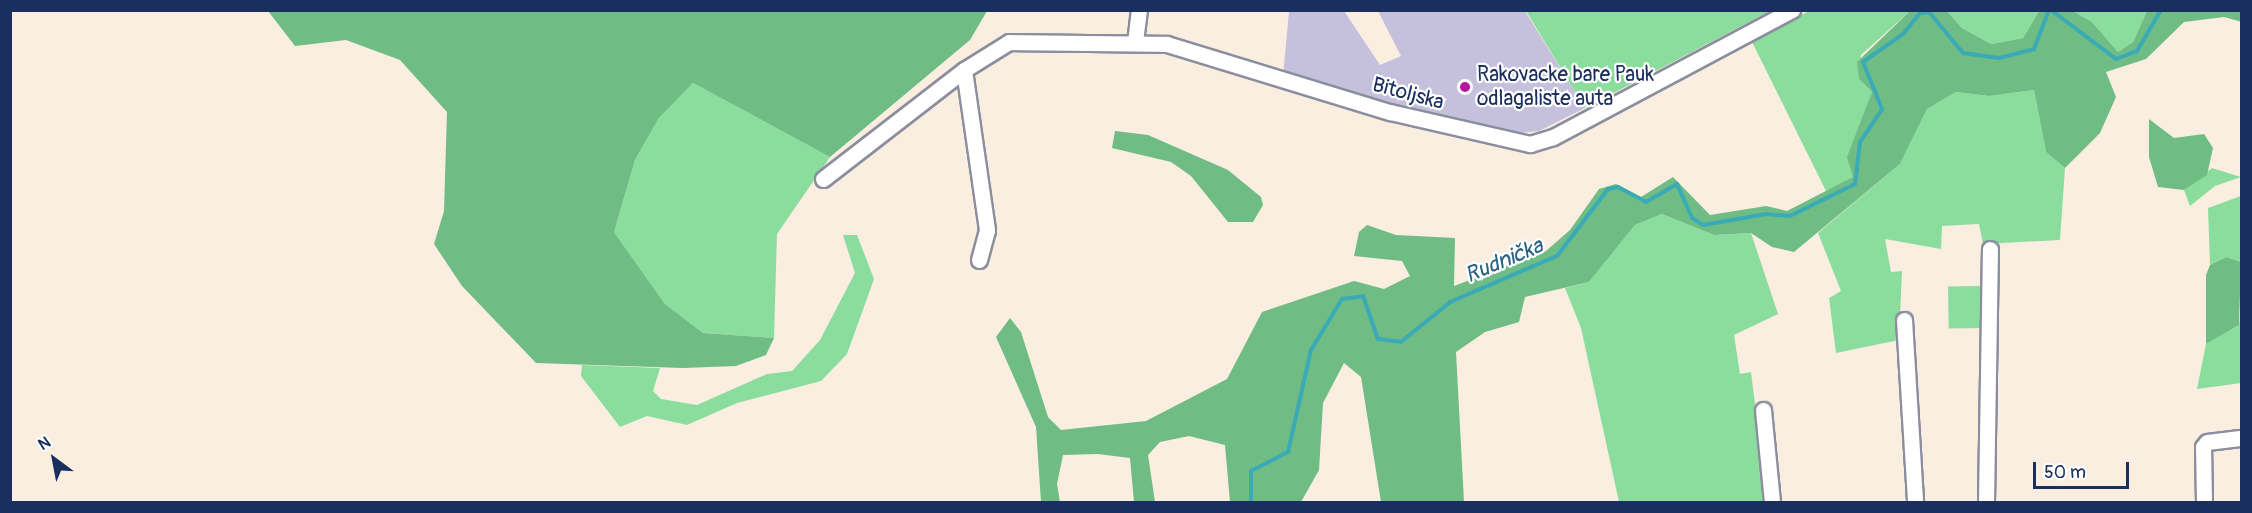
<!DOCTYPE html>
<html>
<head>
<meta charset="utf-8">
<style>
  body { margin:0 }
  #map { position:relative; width:2252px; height:513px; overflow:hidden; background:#f9eedf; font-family:Pangolin,sans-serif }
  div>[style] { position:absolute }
  .industrial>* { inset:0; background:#c5c0db }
  .green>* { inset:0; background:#8add9d; transform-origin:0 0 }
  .forest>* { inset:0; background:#6fbc84 }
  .stream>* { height:4px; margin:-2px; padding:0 2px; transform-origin:2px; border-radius:2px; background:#3aabb6 }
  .roads { filter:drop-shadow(2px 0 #8a8e9e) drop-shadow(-2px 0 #8a8e9e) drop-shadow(0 2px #8a8e9e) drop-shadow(0 -2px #8a8e9e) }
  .street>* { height:15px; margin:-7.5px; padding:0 7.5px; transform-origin:7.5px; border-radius:7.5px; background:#fff }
  .dots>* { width:16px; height:16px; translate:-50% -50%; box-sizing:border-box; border:3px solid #fff; border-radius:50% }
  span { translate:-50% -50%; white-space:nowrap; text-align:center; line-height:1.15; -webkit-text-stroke:4.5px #fff; paint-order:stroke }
  .poi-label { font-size:21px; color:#1b2f5e }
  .left { translate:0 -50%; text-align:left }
  .street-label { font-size:21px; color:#1b2f5e }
  .water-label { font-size:22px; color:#276181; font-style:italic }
  .frame { position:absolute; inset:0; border:12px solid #1b2f5e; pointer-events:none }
  .north { position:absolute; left:24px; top:429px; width:60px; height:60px; -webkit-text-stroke:4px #fff; paint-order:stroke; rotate:328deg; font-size:16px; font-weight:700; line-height:24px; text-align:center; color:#1b2f5e }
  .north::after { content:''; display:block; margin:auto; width:21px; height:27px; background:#1b2f5e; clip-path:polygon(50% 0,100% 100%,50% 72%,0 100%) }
  .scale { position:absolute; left:2033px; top:462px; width:96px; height:27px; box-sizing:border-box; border:3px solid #1b2f5e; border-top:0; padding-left:8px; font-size:18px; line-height:21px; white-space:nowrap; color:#1b2f5e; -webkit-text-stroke:4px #fff; paint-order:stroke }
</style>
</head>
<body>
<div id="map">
  <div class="industrial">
    <i style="clip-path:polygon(1289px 11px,1344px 11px,1380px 65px,1401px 56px,1378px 11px,1525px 11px,1585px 108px,1539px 131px,1520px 133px,1405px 110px,1283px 76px)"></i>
  </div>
  <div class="green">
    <i style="clip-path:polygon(1526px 11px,1525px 11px,1770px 11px,1585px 108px)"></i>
    <i style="clip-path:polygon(1809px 11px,1910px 11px,1861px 55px,1859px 79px,1872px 92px,1853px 177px,1827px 193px,1752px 42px)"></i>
    <i style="clip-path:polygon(1947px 11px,2039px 11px,2023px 38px,1991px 44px,1962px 28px)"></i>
    <i style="clip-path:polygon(2073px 11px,2147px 11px,2133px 42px,2118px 52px,2092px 22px)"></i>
    <i style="clip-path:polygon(693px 83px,830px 157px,777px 234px,774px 338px,703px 333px,665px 304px,614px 232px,635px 160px,659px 118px)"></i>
    <i style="clip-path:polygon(2034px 90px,2046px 152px,2065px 168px,2060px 240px,1983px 244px,1979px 224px,1942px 226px,1941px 249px,1885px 239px,1891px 272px,1902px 271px,1899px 340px,1836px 353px,1829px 298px,1841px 291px,1818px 233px,1900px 164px,1927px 109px,1956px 92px,1989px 96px)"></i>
    <i style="clip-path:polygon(2212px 168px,2241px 177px,2215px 186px,2190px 206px,2184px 190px)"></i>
    <i style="clip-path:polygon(2241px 196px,2241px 262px,2226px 257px,2210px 265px,2208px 208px)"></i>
    <i style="clip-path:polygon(1662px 214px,1714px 235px,1751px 233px,1778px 314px,1734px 335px,1740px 374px,1751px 372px,1767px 502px,1619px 502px,1581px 328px,1565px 288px,1589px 282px,1635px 225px)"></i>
    <i style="clip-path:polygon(843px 235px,857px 235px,874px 279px,847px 354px,821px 381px,737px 403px,687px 425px,647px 416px,620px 427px,581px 376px,582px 365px,660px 368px,653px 391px,661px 399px,697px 405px,767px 374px,792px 371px,820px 340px,855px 273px)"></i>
    <i style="left:1981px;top:286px;width:42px;height:33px;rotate:89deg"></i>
    <i style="clip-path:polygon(2241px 310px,2241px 383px,2197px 389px,2206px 344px,2239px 325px)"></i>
  </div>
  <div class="forest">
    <i style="clip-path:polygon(268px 11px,987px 11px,970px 40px,830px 157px,693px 83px,659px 118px,635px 160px,614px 232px,665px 304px,703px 333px,774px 338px,766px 355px,736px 366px,683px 368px,536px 363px,462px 286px,434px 244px,444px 211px,447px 112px,400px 60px,346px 40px,295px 46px)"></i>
    <i style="clip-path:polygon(1910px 11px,1947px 11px,1962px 28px,1991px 44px,2023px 38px,2039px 11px,2073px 11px,2092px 22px,2118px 52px,2133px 42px,2147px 11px,2241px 11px,2242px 22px,2224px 17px,2184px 22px,2146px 59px,2106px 72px,2116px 97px,2100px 133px,2065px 168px,2046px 152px,2034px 90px,1989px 96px,1956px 92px,1927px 109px,1900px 164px,1794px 252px,1772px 247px,1751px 233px,1714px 235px,1662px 214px,1635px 225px,1589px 282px,1525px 297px,1519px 322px,1485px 332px,1456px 352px,1464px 502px,1381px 502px,1361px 377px,1344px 363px,1323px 403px,1319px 470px,1301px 502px,1230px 502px,1225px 445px,1189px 436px,1160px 442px,1148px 455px,1155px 502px,1134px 502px,1130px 458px,1098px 454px,1063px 455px,1057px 484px,1060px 502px,1041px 502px,1036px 427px,996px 337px,1010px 318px,1021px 332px,1048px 417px,1061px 430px,1146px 421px,1227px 379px,1262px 312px,1354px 281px,1384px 289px,1410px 276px,1402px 261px,1354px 256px,1359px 232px,1367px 225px,1396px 235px,1455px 238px,1454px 286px,1546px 251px,1570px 230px,1599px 189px,1616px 184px,1641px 197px,1673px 177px,1710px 215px,1766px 206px,1787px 211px,1853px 177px,1847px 157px,1872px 92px,1859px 79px,1857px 62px)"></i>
    <i style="clip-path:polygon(2149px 119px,2174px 138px,2204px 134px,2213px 148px,2207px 175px,2184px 190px,2158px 187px,2149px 157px)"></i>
    <i style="clip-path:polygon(1115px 131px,1148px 135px,1228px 170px,1261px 197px,1263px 205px,1253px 222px,1228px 222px,1191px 176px,1171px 162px,1112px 148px)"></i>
    <i style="clip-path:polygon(2226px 257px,2241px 262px,2239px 325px,2206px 344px,2206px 275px,2210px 265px)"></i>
  </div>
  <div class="stream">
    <i style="left:2051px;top:10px;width:81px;rotate:37deg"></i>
    <i style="left:2116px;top:59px;width:22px;rotate:-21deg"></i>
    <i style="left:2137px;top:51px;width:48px;rotate:-59.7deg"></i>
    <i style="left:1251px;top:502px;width:31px;rotate:-90deg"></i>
    <i style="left:1251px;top:471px;width:42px;rotate:-27.2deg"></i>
    <i style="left:1288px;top:452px;width:105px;rotate:-77.3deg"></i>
    <i style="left:1311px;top:350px;width:60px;rotate:-58.7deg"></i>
    <i style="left:1342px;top:299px;width:21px;rotate:-8deg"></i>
    <i style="left:1363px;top:296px;width:46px;rotate:70.8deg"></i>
    <i style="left:1378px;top:339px;width:23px;rotate:7deg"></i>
    <i style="left:1401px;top:342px;width:63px;rotate:-39.2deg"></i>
    <i style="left:1450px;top:302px;width:116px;rotate:-23.3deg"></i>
    <i style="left:1557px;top:256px;width:84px;rotate:-52.7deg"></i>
    <i style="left:1608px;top:189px;width:10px;rotate:-11deg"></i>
    <i style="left:1618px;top:187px;width:32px;rotate:28deg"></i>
    <i style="left:1646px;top:202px;width:36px;rotate:-30deg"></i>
    <i style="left:1677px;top:184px;width:37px;rotate:66deg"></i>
    <i style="left:1692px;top:218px;width:13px;rotate:32deg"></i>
    <i style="left:1703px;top:225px;width:64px;rotate:-9.9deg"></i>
    <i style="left:1766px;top:214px;width:24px;rotate:5deg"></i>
    <i style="left:1790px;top:216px;width:72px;rotate:-26.2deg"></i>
    <i style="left:1855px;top:184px;width:42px;rotate:-83.2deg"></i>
    <i style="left:1860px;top:142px;width:40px;rotate:-56deg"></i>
    <i style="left:1882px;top:109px;width:51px;rotate:-112deg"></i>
    <i style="left:1863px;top:62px;width:49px;rotate:-35deg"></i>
    <i style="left:1903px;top:34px;width:27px;rotate:-51deg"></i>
    <i style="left:1920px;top:13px;width:9px;rotate:-6deg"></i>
    <i style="left:1929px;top:12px;width:53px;rotate:50.3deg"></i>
    <i style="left:1963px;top:53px;width:36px;rotate:8deg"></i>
    <i style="left:1999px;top:58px;width:36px;rotate:-14deg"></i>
    <i style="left:2034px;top:49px;width:42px;rotate:-69deg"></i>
  </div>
  <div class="roads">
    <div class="street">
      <i style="left:1135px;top:42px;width:32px;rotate:-83deg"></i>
      <i style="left:964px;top:70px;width:162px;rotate:81.8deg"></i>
      <i style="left:987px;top:230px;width:31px;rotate:105deg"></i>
      <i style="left:823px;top:179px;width:178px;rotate:-37.7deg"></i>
      <i style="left:964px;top:70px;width:53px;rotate:-31.9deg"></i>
      <i style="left:1009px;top:42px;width:158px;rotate:0.7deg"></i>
      <i style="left:1167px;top:44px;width:233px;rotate:17deg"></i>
      <i style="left:1390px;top:112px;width:144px;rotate:12.9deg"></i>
      <i style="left:1530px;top:144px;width:24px;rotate:-17deg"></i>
      <i style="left:1553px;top:137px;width:271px;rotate:-28deg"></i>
      <i style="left:1904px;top:320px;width:182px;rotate:86.5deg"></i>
      <i style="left:1763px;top:410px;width:92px;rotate:84.4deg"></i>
      <i style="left:1986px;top:502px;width:253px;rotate:-89.1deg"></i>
      <i style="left:2204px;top:502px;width:55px;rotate:-91deg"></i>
      <i style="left:2203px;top:447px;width:6px;rotate:-51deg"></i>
      <i style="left:2207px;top:442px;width:35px;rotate:-7deg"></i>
    </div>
  </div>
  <div class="dots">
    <i style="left:1465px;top:87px;background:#b5179e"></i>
  </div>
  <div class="poi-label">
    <span class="left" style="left:1477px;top:87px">Rakovacke bare Pauk<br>odlagaliste auta</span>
  </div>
  <div class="street-label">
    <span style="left:1408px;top:94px;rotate:15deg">Bitoljska</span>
  </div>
  <div class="water-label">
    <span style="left:1504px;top:261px;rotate:-23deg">Rudnička</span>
  </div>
  <div class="frame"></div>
  <div class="north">N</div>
  <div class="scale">50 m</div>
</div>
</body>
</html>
